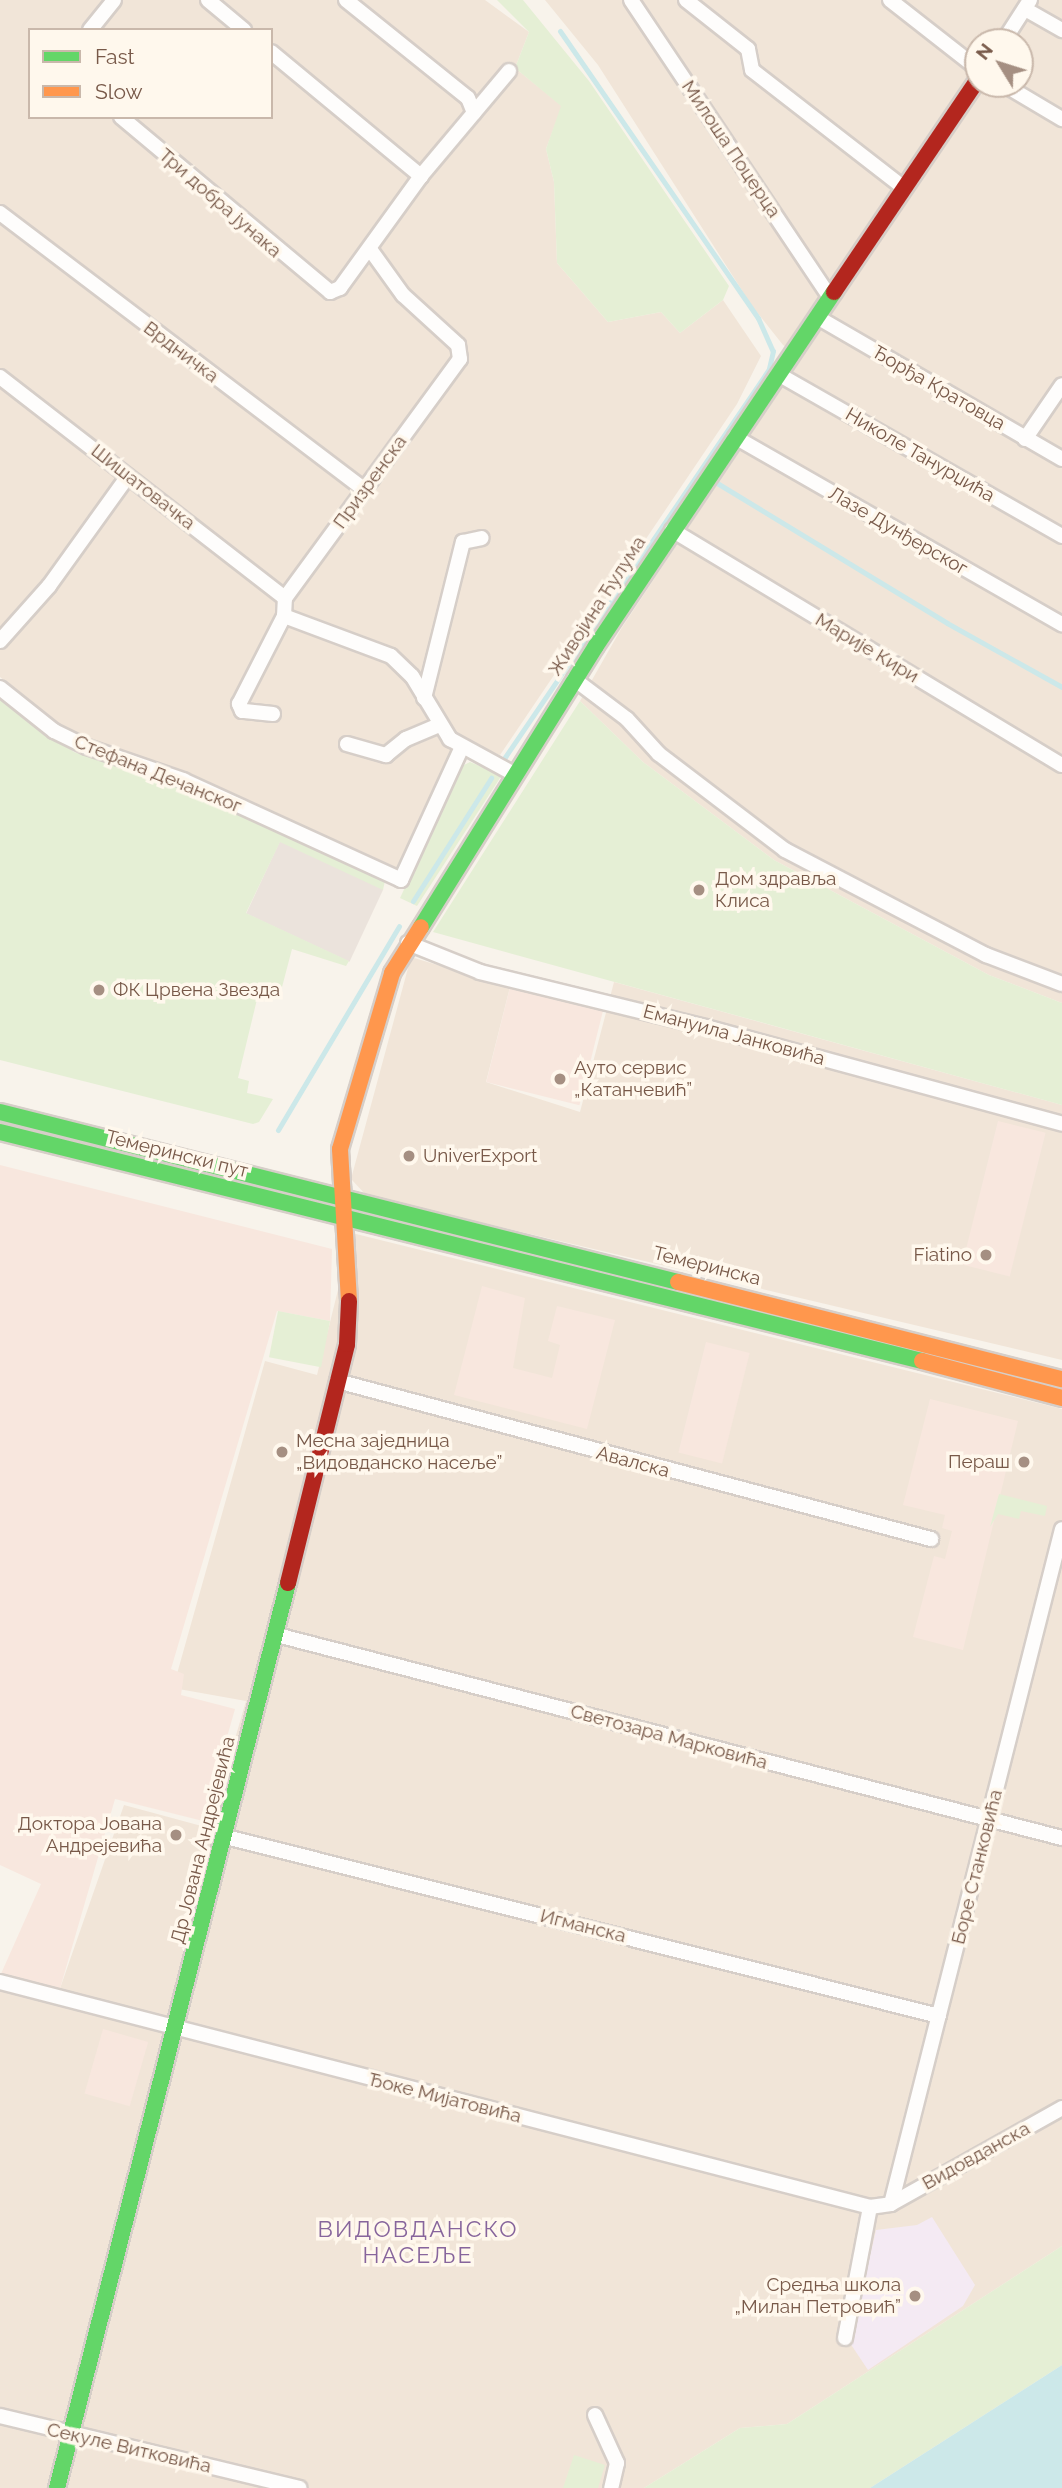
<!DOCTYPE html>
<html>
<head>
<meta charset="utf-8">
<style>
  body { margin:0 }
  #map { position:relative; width:1062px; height:2488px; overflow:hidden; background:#f8f3eb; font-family:Raleway,sans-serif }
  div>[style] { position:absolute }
  .residential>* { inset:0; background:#f1e5d8 }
  .commercial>* { inset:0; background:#f8e7de; transform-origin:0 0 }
  .industrial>* { inset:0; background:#ebe3dc; transform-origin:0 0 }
  .education>* { inset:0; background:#f4eaf3 }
  .green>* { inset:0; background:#e5efd5; transform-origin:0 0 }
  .water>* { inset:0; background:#cce8e9 }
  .stream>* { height:5px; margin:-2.5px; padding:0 2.5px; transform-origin:2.5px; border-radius:2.5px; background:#cce8e9 }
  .roads { filter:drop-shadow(2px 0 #d6cec8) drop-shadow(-2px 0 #d6cec8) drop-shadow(0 2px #d6cec8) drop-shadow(0 -2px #d6cec8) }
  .street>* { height:14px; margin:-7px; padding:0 7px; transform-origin:7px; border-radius:7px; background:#fefdfc }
  .fast>* { height:16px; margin:-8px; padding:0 8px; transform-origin:8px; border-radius:8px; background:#63d668 }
  .slow>* { height:16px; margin:-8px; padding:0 8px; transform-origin:8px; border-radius:8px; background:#ff974d }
  .jam>* { height:16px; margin:-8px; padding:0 8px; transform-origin:8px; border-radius:8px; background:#b3261e }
  .dots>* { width:19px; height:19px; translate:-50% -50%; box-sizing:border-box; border:4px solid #fff8ed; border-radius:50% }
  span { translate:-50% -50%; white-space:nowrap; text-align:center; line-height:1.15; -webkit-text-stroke:7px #fff8ed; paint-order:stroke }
  .street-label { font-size:19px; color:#785949 }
  .poi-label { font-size:19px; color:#785949 }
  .left { translate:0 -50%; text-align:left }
  .right { translate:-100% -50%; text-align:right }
  .quarter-label { font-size:23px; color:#87659c; letter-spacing:2px }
  .legend { position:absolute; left:28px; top:28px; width:245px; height:91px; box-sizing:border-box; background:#fff8ed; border:2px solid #c9b8ab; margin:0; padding:9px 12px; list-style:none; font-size:21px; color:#785949 }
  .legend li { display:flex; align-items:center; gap:14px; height:35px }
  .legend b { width:35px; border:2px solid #c9b8ab }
  .north { position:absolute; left:964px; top:28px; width:70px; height:70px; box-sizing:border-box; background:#fff8ed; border:2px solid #c9b8ab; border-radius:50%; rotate:308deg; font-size:19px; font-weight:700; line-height:28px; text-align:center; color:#785949 }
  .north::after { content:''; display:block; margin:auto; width:24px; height:32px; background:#a58f82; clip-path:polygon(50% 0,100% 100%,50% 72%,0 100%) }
</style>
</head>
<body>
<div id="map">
  <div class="residential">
    <i style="clip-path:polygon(evenodd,0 0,485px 0,529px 32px,515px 68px,562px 106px,546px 149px,554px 182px,557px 263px,608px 322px,661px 312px,680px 333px,723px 300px,761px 356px,737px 404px,500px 755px,466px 742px,409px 875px,65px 728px,0 677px,0 0,30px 30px,271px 30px,271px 117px,30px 117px,30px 30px)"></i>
    <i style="clip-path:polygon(evenodd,545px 0,1062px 0,1062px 1003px,989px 975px,774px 860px,643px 762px,580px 701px,621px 629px,802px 356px,783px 345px,752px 306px,598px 65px,545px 0,978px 42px,1020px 42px,1020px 84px,978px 84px,978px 42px)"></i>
    <i style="clip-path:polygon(411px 957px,510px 987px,486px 1082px,580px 1112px,614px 982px,1062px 1105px,1062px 1360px,366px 1195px,351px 1179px)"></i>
    <i style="clip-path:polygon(352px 1233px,1062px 1409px,1062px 2246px,787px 2424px,740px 2428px,644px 2488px,0 2488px,0 1985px,57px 1997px,124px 1805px,209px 1828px,246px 1701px,173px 1688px,265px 1361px,317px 1375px)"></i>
  </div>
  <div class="commercial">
    <i style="left:510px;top:987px;width:96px;height:98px;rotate:14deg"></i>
    <i style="left:998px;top:1121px;width:49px;height:148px;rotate:14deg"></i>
    <i style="clip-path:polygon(0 1165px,332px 1249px,330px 1321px,277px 1311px,171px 1669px,184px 1674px,181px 1695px,235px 1709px,203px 1821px,115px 1799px,59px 1992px,0 1976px,41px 1884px,0 1865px)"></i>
    <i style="clip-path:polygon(482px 1286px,525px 1298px,513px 1368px,552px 1378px,560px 1345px,548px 1341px,557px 1306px,615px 1320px,587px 1429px,454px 1395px)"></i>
    <i style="left:706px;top:1342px;width:45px;height:114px;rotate:14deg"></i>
    <i style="clip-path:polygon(930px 1399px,1018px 1421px,963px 1650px,913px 1637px,934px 1556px,945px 1559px,952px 1531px,942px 1528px,945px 1515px,903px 1505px)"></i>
    <i style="left:103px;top:2029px;width:47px;height:67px;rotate:16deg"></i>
  </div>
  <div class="industrial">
    <i style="left:280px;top:841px;width:114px;height:80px;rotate:25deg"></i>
  </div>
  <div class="education">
    <i style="clip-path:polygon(932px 2217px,975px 2285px,963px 2306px,868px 2370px,850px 2343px,876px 2230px,917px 2225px)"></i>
  </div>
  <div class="green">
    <i style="clip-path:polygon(497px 0,523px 0,589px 81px,729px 286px,723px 300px,680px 333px,661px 312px,608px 322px,557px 263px,554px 182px,546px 149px,561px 106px,515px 68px,529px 32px)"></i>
    <i style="clip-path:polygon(0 698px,74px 752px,185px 789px,385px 881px,383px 890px,280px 842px,246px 913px,349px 961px,346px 966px,292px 949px,281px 991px,260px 987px,238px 1078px,249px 1081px,247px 1093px,273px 1099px,259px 1122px,253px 1124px,0 1060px)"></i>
    <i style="clip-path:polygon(580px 701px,643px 762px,774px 860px,989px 975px,1062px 1003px,1062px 1105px,433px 932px)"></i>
    <i style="clip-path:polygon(470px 762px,502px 775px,417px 906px,400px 898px,462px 766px)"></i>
    <i style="left:278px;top:1311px;width:53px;height:47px;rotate:11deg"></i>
    <i style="clip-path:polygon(999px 1494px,1047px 1506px,1045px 1516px,1021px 1511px,1019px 1519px,998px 1514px,990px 1527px)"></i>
    <i style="clip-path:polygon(1062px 2246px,1062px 2365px,870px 2488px,644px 2488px,740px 2428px,787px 2424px)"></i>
    <i style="clip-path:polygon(574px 2455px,605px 2465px,598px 2488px,563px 2488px)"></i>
  </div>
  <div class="water">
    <i style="clip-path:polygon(1062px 2365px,1062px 2488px,870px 2488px)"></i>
  </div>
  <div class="stream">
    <i style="left:560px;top:31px;width:349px;rotate:55.4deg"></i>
    <i style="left:758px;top:318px;width:36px;rotate:66deg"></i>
    <i style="left:773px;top:351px;width:18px;rotate:103deg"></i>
    <i style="left:769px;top:369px;width:317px;rotate:124.2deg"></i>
    <i style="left:717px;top:483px;width:269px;rotate:31.3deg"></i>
    <i style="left:947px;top:623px;width:132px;rotate:29.1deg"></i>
    <i style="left:503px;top:760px;width:144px;rotate:-55.8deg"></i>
    <i style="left:413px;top:901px;width:146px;rotate:-57.6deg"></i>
    <i style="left:278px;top:1130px;width:237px;rotate:-59.3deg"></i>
  </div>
  <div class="roads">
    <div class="street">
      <i style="left:208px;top:0;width:47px;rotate:39.8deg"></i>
      <i style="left:346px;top:0;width:156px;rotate:38.8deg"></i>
      <i style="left:468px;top:98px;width:16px;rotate:68deg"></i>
      <i style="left:631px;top:0;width:358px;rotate:56.2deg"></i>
      <i style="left:686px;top:0;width:79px;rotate:38.3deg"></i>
      <i style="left:748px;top:49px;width:21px;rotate:79deg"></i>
      <i style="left:752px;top:70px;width:192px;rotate:37.8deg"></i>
      <i style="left:890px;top:0;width:112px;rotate:38.1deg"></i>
      <i style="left:1025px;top:9px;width:43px;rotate:29.6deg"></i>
      <i style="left:90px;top:30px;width:38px;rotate:-51deg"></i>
      <i style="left:1003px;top:42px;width:50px;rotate:-57.3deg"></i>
      <i style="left:271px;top:52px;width:195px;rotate:39.6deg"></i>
      <i style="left:1003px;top:84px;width:69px;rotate:30.7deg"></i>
      <i style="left:121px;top:117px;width:273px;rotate:39.9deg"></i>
      <i style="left:330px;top:292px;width:11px;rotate:-22deg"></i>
      <i style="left:340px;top:288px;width:138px;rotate:-54.1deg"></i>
      <i style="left:421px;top:176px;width:137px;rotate:-50deg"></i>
      <i style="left:0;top:213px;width:457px;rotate:37.2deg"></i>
      <i style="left:817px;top:317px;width:283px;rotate:30.1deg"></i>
      <i style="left:778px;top:374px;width:327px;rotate:29.7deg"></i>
      <i style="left:0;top:377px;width:361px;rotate:37.8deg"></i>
      <i style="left:735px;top:437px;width:377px;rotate:29.8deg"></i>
      <i style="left:1025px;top:439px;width:65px;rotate:-55.6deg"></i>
      <i style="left:672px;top:530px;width:455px;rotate:31.1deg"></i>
      <i style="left:284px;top:616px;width:114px;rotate:20.5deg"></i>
      <i style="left:391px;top:656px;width:29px;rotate:44deg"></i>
      <i style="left:412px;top:676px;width:74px;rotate:58.9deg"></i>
      <i style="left:450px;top:739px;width:73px;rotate:28.7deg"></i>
      <i style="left:0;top:641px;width:74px;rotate:-48.3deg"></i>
      <i style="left:49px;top:586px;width:135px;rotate:-54.3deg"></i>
      <i style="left:574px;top:679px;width:66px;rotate:37deg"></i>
      <i style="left:627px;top:719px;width:47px;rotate:47.6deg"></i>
      <i style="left:659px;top:754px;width:158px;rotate:37.3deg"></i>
      <i style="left:785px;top:850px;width:227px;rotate:27.6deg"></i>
      <i style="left:986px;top:955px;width:81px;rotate:20.9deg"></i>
      <i style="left:0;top:688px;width:69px;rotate:38.5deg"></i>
      <i style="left:54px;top:731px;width:37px;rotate:26deg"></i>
      <i style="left:87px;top:747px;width:102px;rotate:19deg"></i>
      <i style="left:183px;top:780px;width:240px;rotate:24.6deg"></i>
      <i style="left:401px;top:880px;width:144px;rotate:-65.4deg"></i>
      <i style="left:424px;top:698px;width:161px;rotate:-76deg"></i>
      <i style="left:463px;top:542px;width:19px;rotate:-12deg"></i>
      <i style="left:273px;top:714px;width:31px;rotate:-174deg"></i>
      <i style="left:242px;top:711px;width:8px;rotate:-113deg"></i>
      <i style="left:239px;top:704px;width:99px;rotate:-62.9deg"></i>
      <i style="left:284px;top:616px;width:18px;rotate:-87deg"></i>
      <i style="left:285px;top:598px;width:296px;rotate:-53.8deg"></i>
      <i style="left:460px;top:359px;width:14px;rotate:-98deg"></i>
      <i style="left:458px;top:345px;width:74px;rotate:-137.7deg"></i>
      <i style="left:403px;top:295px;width:57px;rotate:-125.7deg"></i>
      <i style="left:347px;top:744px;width:41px;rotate:15.8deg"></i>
      <i style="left:386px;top:755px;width:26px;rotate:-39deg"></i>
      <i style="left:406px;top:739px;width:36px;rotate:-23deg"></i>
      <i style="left:408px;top:943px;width:78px;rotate:21.9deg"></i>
      <i style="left:480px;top:972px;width:233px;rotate:13.7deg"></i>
      <i style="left:706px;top:1027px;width:369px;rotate:15.2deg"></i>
      <i style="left:337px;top:1381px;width:615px;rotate:14.9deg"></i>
      <i style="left:277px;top:1635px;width:811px;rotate:14.5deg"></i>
      <i style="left:226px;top:1837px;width:735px;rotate:14.09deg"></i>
      <i style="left:0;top:1982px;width:899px;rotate:14.5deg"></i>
      <i style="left:870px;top:2207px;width:21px;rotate:-8deg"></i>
      <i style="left:891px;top:2204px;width:196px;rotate:-29.3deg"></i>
      <i style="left:891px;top:2204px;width:696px;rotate:-75.78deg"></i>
      <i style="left:845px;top:2338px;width:133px;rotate:-79.2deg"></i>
      <i style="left:595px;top:2415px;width:53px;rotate:65.4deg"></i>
      <i style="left:617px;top:2463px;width:26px;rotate:103deg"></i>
      <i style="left:0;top:2416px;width:308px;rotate:13.5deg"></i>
    </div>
    <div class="fast">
      <i style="left:421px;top:927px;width:331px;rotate:-58.1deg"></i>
      <i style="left:596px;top:646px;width:427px;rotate:-56.1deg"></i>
      <i style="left:0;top:1112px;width:699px;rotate:14.08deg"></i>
      <i style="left:0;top:1132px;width:950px;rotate:13.95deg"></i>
      <i style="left:57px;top:2488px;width:934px;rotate:-75.68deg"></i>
    </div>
    <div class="slow">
      <i style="left:678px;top:1282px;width:396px;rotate:14.2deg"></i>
      <i style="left:349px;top:1301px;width:152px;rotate:-93.4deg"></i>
      <i style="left:340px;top:1149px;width:184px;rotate:-73.5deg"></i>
      <i style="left:392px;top:973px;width:54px;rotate:-57.8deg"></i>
      <i style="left:922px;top:1361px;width:145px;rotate:14.8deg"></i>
    </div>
    <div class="jam">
      <i style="left:834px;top:292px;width:257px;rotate:-55.9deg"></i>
      <i style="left:288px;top:1583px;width:246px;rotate:-76.1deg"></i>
      <i style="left:347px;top:1344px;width:43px;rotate:-87.3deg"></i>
    </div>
  </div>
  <div class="dots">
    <i style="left:699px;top:890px;background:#a58f82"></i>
    <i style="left:99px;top:990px;background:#a58f82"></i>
    <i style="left:560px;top:1079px;background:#a58f82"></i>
    <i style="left:409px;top:1156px;background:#a58f82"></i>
    <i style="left:986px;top:1255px;background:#a58f82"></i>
    <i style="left:282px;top:1452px;background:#a58f82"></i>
    <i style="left:1024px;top:1462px;background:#a58f82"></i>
    <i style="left:176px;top:1835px;background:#a58f82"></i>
    <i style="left:915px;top:2296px;background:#a58f82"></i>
  </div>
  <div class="street-label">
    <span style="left:731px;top:149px;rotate:56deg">Милоша Поцерца</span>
    <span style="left:220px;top:203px;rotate:41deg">Три добра јунака</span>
    <span style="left:181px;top:352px;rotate:37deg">Врдничка</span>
    <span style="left:939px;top:388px;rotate:30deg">Ђорђа Кратовца</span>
    <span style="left:920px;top:455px;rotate:30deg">Николе Танурџића</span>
    <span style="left:370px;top:482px;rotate:-54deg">Призренска</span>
    <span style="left:143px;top:487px;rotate:38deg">Шишатовачка</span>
    <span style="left:898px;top:531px;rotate:30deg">Лазе Дунђерског</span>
    <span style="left:597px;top:606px;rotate:-57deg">Живојина Ћулума</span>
    <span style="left:867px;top:648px;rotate:31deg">Марије Кири</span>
    <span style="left:158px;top:774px;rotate:22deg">Стефана Дечанског</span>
    <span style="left:734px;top:1035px;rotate:15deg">Емануила Јанковића</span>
    <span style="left:177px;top:1154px;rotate:14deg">Темерински пут</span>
    <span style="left:707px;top:1266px;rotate:14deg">Темеринска</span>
    <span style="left:633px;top:1462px;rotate:15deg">Авалска</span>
    <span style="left:669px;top:1737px;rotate:15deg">Светозара Марковића</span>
    <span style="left:203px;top:1840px;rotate:-76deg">Др Јована Андрејевића</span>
    <span style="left:977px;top:1867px;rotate:-76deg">Боре Станковића</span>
    <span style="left:583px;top:1926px;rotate:14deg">Игманска</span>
    <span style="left:445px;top:2098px;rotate:14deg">Ђоке Мијатовића</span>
    <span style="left:976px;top:2156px;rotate:-29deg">Видовданска</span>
    <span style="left:129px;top:2448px;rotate:13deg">Секуле Витковића</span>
  </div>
  <div class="poi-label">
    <span class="left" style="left:715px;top:890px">Дом здравља<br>Клиса</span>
    <span class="left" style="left:113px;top:990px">ФК Црвена Звезда</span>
    <span class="left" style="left:574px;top:1079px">Ауто сервис<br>„Катанчевић”</span>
    <span class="left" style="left:423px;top:1156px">UniverExport</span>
    <span class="right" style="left:972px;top:1255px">Fiatino</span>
    <span class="left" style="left:296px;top:1452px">Месна заједница<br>„Видовданско насеље”</span>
    <span class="right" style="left:1010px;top:1462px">Пераш</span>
    <span class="right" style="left:162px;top:1835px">Доктора Јована<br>Андрејевића</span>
    <span class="right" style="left:901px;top:2296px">Средња школа<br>„Милан Петровић”</span>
  </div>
  <div class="quarter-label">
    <span style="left:418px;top:2242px">ВИДОВДАНСКО<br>НАСЕЉЕ</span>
  </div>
  <ul class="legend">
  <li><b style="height:9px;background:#63d668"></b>Fast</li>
  <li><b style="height:9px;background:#ff974d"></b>Slow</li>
  </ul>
  <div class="north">N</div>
</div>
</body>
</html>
